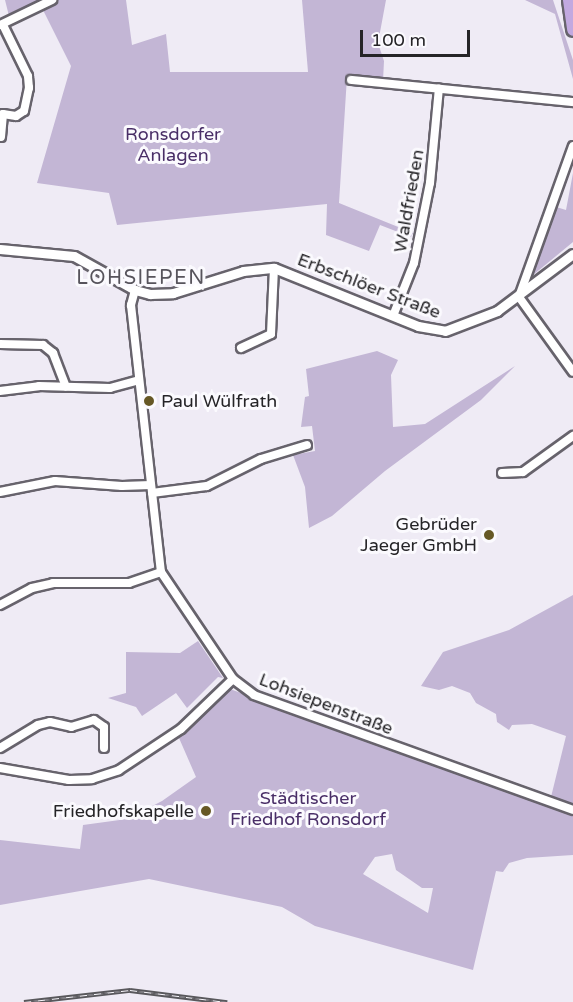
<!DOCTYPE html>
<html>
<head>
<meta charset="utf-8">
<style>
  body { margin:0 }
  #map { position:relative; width:573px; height:1002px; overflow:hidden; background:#efebf5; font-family:"Varela Round",sans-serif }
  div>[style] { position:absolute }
  .green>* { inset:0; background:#c3b6d5 }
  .roads { filter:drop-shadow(2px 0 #67636c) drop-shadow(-2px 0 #67636c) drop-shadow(0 2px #67636c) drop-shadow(0 -2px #67636c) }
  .minor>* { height:8px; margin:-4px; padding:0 4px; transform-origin:4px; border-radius:4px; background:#fff }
  .tertiary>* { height:9px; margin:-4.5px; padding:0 4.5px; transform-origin:4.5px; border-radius:4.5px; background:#fff }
  .primary>* { height:12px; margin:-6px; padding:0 6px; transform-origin:6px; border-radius:6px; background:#c2a9e0 }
  .rail>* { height:4.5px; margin-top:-2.25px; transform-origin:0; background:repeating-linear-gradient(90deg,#fbfafe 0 7px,#59585c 0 14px); box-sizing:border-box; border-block:2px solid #59585c }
  .dots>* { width:16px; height:16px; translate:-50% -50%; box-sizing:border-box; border:3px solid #fbfafe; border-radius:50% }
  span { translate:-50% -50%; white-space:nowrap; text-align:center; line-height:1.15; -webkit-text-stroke:6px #fbfafe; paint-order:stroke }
  .park-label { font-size:18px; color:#492e67 }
  .street-label { font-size:18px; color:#252427 }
  .poi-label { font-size:18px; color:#252427 }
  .left { translate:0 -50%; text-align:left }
  .right { translate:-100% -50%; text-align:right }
  .neighbourhood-label { font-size:20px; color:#57545c; letter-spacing:1.5px }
  .scale { position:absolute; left:360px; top:30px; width:110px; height:27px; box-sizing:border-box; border:3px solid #252427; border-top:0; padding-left:8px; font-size:18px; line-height:21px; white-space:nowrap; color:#252427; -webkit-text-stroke:4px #fbfafe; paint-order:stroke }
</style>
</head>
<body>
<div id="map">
  <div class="green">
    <i style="clip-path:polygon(5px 0,126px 0,132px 45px,166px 34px,170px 72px,308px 72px,302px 0,386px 0,378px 43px,384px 61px,383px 81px,347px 77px,339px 203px,413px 233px,411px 237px,380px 225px,369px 251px,326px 235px,327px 204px,117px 225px,109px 193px,37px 183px,71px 66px,43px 10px,9px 16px)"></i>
    <i style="clip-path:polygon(525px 0,553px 0,573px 60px,573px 79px,555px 14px)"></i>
    <i style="clip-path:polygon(573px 173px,573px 242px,527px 280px,553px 206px,566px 210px)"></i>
    <i style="clip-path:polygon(377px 351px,398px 360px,391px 375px,393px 427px,425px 424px,515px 366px,481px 400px,385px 471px,332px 516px,309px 528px,305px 487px,293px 455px,315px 451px,312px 426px,301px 427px,305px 397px,309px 396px,306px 369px)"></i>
    <i style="clip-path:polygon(573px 595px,573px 805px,551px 797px,566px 736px,532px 724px,512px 725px,509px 730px,497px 722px,496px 714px,476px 703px,470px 693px,452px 686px,439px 690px,421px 686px,443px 652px,509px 630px)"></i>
    <i style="clip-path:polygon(198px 641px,223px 678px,218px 677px,187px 708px,176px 693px,142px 716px,136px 707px,108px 698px,126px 693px,126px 652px,180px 653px)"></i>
    <i style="clip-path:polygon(evenodd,230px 689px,573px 814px,573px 855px,527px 858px,509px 863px,503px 872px,496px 871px,473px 970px,315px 926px,282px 907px,149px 879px,0 905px,0 840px,80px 849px,83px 825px,127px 819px,162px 801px,196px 777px,179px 738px,230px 689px,392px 854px,396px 870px,422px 888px,433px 888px,428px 913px,363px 874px,375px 857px,392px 854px)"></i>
  </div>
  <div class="roads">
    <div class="minor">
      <i style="left:0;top:25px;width:58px;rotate:-25.7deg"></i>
      <i style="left:351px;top:80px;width:223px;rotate:5.7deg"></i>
      <i style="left:1px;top:137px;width:23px;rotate:-85deg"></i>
      <i style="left:3px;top:114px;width:13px;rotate:9deg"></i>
      <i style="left:16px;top:116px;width:9px;rotate:-32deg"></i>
      <i style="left:24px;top:111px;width:24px;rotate:-78deg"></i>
      <i style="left:29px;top:88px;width:12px;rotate:-95deg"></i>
      <i style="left:28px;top:76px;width:57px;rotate:-116.1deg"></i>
      <i style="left:573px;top:146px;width:160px;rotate:109.7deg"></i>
      <i style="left:519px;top:297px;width:92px;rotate:54.2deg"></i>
      <i style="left:135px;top:290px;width:16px;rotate:105deg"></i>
      <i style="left:131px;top:305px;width:269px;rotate:83.6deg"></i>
      <i style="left:161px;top:572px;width:129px;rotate:56.1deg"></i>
      <i style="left:233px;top:679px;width:26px;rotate:37deg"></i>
      <i style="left:254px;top:695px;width:339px;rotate:19.8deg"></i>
      <i style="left:393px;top:316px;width:57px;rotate:-68.4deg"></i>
      <i style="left:414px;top:263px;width:82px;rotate:-78.7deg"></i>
      <i style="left:430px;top:183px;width:95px;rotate:-84.6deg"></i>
      <i style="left:0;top:344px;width:43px;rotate:1.3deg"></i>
      <i style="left:43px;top:345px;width:13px;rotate:39deg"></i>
      <i style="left:53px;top:353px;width:36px;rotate:69deg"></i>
      <i style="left:241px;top:348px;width:33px;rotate:-25deg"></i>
      <i style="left:271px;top:334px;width:66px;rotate:-87.4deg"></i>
      <i style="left:0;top:391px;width:39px;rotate:-7deg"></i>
      <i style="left:39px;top:386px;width:71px;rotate:1.6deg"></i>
      <i style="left:110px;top:388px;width:30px;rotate:-15deg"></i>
      <i style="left:502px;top:473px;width:21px;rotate:-3deg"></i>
      <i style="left:523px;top:472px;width:62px;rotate:-35.8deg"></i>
      <i style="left:0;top:492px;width:56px;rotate:-11.3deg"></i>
      <i style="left:55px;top:481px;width:67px;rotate:4.3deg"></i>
      <i style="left:122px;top:486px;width:29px;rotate:-2deg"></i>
      <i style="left:152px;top:493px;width:55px;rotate:-7.3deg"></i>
      <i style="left:207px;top:486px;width:60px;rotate:-26.6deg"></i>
      <i style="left:261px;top:459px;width:48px;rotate:-16.9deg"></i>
      <i style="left:0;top:605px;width:36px;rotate:-28deg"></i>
      <i style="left:32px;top:588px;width:22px;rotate:-13deg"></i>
      <i style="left:53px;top:583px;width:76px"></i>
      <i style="left:129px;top:583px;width:34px;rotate:-19deg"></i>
      <i style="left:0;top:748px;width:44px;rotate:-31.2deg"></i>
      <i style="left:38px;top:725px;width:12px;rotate:-14deg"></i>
      <i style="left:50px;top:722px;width:22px;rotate:13deg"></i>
      <i style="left:71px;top:727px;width:24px;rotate:-17deg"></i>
      <i style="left:94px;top:720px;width:12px;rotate:35deg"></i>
      <i style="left:104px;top:727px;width:21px;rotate:90deg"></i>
      <i style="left:0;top:768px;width:70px;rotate:9.9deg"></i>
      <i style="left:69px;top:780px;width:23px;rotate:-2deg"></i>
      <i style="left:92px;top:779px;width:28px;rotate:-18deg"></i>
      <i style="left:119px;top:770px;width:74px;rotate:-33.5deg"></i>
      <i style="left:181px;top:729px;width:72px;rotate:-43.9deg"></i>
    </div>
    <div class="tertiary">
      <i style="left:0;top:249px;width:74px;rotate:5.4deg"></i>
      <i style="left:74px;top:256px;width:70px;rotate:29.1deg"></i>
      <i style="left:135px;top:290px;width:16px;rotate:15deg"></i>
      <i style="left:150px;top:294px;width:23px;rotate:-2deg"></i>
      <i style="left:173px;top:293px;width:73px;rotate:-17.4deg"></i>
      <i style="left:243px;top:271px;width:31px;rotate:-6deg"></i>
      <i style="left:274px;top:268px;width:155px;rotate:21.9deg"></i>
      <i style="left:418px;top:326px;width:27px;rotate:10deg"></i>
      <i style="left:445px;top:331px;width:56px;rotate:-21deg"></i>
      <i style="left:497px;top:311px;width:95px;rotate:-36.9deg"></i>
    </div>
    <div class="primary">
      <i style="left:569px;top:0;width:30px;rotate:82deg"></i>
    </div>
  </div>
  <div class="rail">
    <i style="left:24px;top:1002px;width:107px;rotate:-6.5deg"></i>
    <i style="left:130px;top:990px;width:98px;rotate:7.1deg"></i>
  </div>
  <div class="dots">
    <i style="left:149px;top:401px;background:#665825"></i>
    <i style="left:489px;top:535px;background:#665825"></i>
    <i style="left:206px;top:811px;background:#665825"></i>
  </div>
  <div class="park-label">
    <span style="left:173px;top:145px">Ronsdorfer<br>Anlagen</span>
    <span style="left:308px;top:809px">Städtischer<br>Friedhof Ronsdorf</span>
  </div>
  <div class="street-label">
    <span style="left:409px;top:201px;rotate:-80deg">Waldfrieden</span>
    <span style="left:369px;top:286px;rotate:21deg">Erbschlöer Straße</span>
    <span style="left:326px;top:704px;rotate:21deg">Lohsiepenstraße</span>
  </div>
  <div class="poi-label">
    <span class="left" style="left:161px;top:401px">Paul Wülfrath</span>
    <span class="right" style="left:477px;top:535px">Gebrüder<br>Jaeger GmbH</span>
    <span class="right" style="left:194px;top:811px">Friedhofskapelle</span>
  </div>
  <div class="neighbourhood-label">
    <span style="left:141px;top:278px">LOHSIEPEN</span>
  </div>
  <div class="scale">100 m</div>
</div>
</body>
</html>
